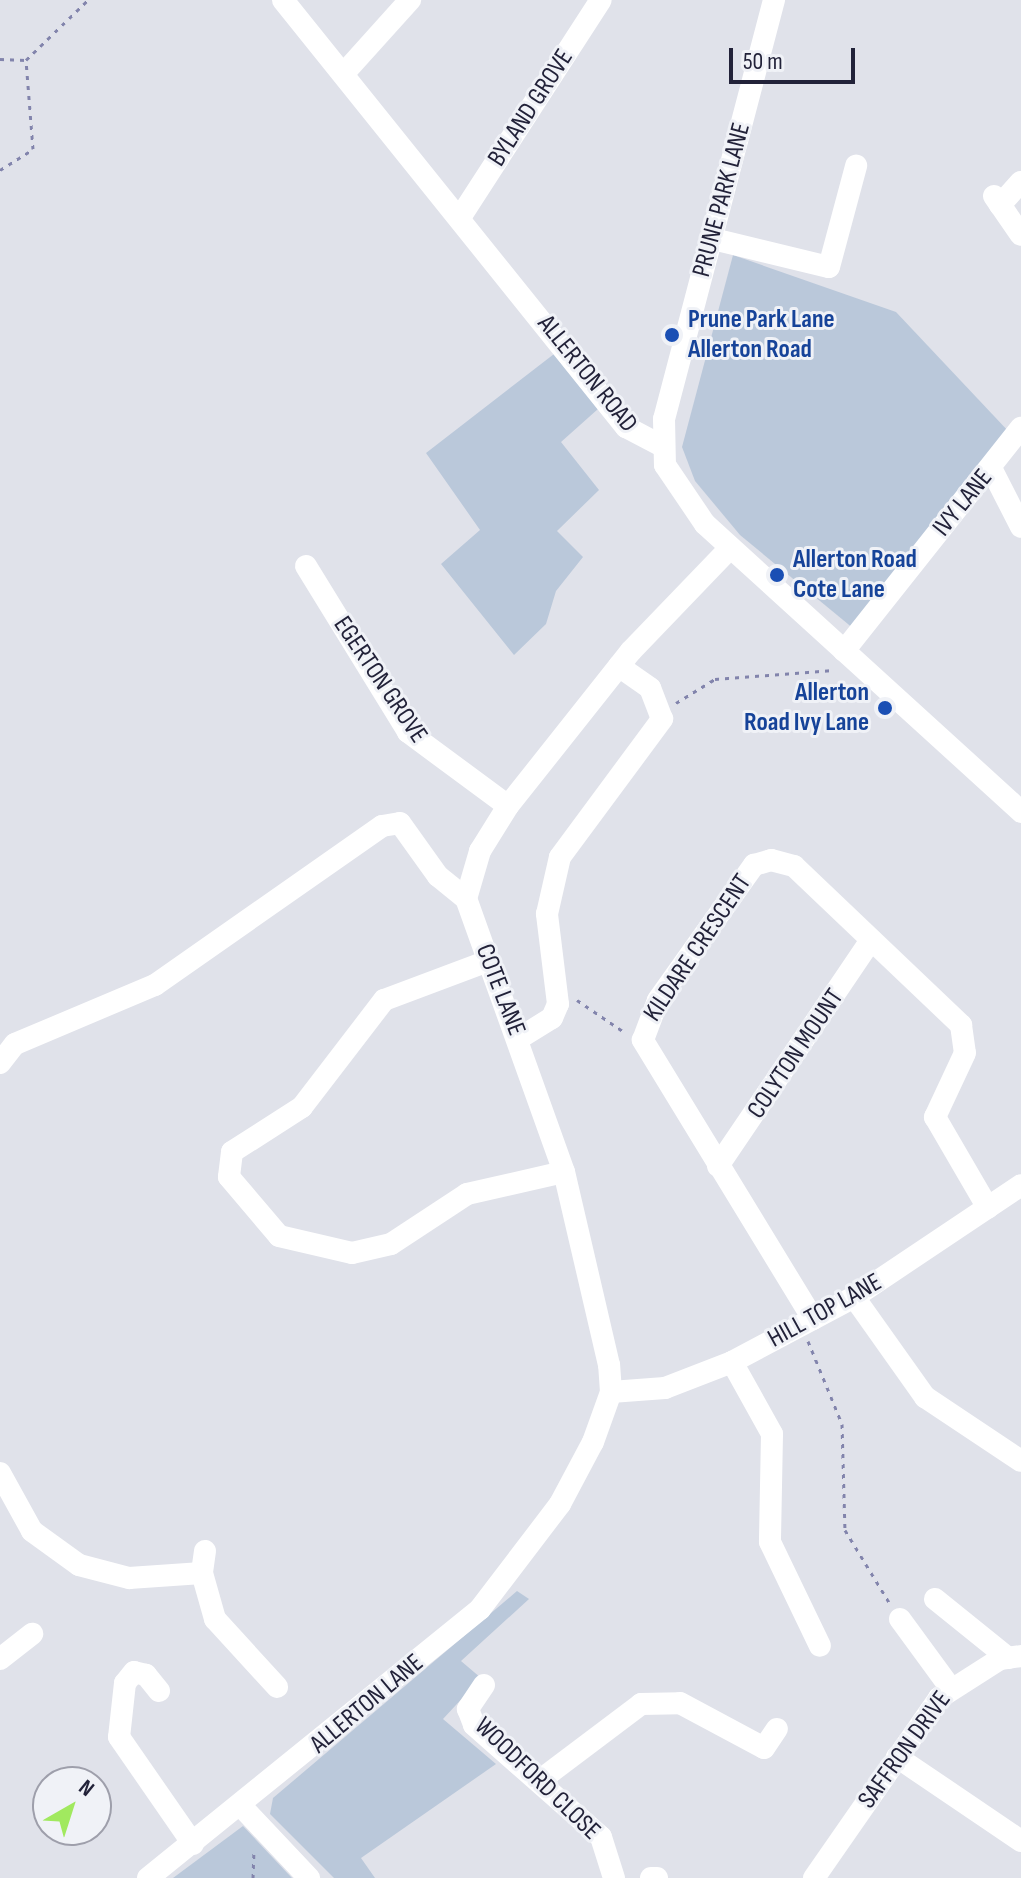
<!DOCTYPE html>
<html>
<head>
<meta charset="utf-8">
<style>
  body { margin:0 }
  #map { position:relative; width:1021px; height:1878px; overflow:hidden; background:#e0e2ea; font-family:"Sofia Sans Condensed",sans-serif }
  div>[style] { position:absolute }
  .green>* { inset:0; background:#bac8da }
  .path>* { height:3px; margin-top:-1.5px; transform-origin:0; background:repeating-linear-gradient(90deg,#8284ac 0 4px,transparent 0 10px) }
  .minor>* { height:22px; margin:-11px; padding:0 11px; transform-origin:11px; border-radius:11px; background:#fff }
  .dots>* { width:22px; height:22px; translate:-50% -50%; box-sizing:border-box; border:4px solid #f0f2f7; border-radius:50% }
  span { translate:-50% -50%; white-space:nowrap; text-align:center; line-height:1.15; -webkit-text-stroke:6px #f0f2f7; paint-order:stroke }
  .street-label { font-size:26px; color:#222239 }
  .transit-label { font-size:26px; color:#164399; font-weight:700 }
  .left { translate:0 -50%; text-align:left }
  .right { translate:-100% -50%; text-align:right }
  .north { position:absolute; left:32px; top:1766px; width:80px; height:80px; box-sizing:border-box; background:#f0f2f7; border:2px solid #9e9fab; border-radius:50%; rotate:39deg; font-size:22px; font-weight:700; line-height:32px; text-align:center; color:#222239 }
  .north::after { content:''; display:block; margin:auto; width:28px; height:36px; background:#a1e95f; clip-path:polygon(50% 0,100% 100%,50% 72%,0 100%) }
  .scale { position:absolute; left:729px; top:48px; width:126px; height:36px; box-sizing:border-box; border:4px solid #222239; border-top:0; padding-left:10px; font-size:24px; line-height:28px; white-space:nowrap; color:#222239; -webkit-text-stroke:6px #f0f2f7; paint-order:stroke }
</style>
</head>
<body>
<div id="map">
  <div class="green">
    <i style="clip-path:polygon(733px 255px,896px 312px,1010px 433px,854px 629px,740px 535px,695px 481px,682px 447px)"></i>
    <i style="clip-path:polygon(554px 354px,598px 409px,561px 442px,599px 490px,557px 531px,583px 557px,556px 591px,546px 624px,514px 655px,441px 564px,480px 530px,426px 453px)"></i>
    <i style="clip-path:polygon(517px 1591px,529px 1599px,461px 1661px,481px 1678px,443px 1719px,496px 1764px,361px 1858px,375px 1878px,334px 1878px,270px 1814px,273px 1798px)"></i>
    <i style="clip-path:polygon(243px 1826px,292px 1878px,173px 1878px)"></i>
  </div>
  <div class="path">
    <i style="left:0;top:59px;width:26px;rotate:2deg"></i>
    <i style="left:26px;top:60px;width:86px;rotate:-44.1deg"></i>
    <i style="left:0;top:170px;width:39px;rotate:-32deg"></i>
    <i style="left:33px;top:149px;width:89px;rotate:-94.5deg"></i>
    <i style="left:676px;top:703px;width:46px;rotate:-31.6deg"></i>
    <i style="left:715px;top:679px;width:119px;rotate:-4.3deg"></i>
    <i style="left:577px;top:1000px;width:57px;rotate:34.2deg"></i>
    <i style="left:808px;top:1341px;width:90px;rotate:67.7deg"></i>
    <i style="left:842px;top:1424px;width:106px;rotate:88.4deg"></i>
    <i style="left:845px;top:1530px;width:84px;rotate:58.6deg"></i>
    <i style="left:253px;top:1878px;width:28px;rotate:-88deg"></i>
  </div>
  <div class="minor">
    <i style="left:283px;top:0;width:548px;rotate:51.23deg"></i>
    <i style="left:626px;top:427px;width:41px;rotate:27.8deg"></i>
    <i style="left:774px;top:0;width:433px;rotate:104.7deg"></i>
    <i style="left:664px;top:419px;width:46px;rotate:88.8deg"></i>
    <i style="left:665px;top:465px;width:71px;rotate:55.9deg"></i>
    <i style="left:705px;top:524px;width:428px;rotate:42.3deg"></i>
    <i style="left:346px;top:71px;width:96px;rotate:-48deg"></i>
    <i style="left:994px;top:196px;width:47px;rotate:55.3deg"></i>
    <i style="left:1000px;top:205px;width:31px;rotate:-48deg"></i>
    <i style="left:461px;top:216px;width:257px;rotate:-57.1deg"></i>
    <i style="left:713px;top:239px;width:119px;rotate:13.6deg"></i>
    <i style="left:829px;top:267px;width:105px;rotate:-75deg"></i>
    <i style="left:991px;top:468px;width:66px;rotate:63deg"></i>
    <i style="left:306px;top:566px;width:195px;rotate:58.4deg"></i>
    <i style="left:408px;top:732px;width:124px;rotate:36.5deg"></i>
    <i style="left:844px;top:651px;width:285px;rotate:-51.6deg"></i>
    <i style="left:488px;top:961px;width:111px;rotate:159.4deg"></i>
    <i style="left:384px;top:1000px;width:135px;rotate:127.5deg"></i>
    <i style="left:302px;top:1107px;width:83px;rotate:147.3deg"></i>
    <i style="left:232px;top:1152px;width:25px;rotate:97deg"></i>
    <i style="left:229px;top:1177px;width:77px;rotate:49.7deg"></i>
    <i style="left:279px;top:1236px;width:75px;rotate:13.1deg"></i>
    <i style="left:352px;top:1253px;width:40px;rotate:-13deg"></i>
    <i style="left:391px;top:1244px;width:91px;rotate:-33.3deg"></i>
    <i style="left:467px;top:1194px;width:99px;rotate:-12.8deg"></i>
    <i style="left:518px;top:1039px;width:40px;rotate:-32deg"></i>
    <i style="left:552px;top:1018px;width:15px;rotate:-67deg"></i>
    <i style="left:558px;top:1004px;width:91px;rotate:-97deg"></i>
    <i style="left:547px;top:914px;width:58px;rotate:-77.2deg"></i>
    <i style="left:560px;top:857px;width:172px;rotate:-53.5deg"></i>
    <i style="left:662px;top:719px;width:33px;rotate:-111deg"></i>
    <i style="left:650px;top:688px;width:38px;rotate:-145deg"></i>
    <i style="left:0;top:1063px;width:24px;rotate:-52deg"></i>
    <i style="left:15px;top:1044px;width:152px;rotate:-22.9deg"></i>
    <i style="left:155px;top:985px;width:277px;rotate:-35deg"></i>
    <i style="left:382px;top:826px;width:18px;rotate:-9deg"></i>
    <i style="left:400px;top:823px;width:65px;rotate:54.4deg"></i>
    <i style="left:438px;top:876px;width:36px;rotate:39deg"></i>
    <i style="left:718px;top:1166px;width:273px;rotate:-55.9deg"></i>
    <i style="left:854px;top:1297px;width:123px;rotate:54.6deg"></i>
    <i style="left:925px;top:1397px;width:115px;rotate:33.7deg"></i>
    <i style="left:813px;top:1319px;width:327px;rotate:-121.4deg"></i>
    <i style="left:643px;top:1040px;width:43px;rotate:-69.4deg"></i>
    <i style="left:658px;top:1000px;width:166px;rotate:-54.6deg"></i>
    <i style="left:754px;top:865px;width:18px;rotate:-16deg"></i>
    <i style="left:771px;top:860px;width:24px;rotate:15deg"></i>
    <i style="left:794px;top:866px;width:231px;rotate:43.6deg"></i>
    <i style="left:961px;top:1025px;width:28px;rotate:82deg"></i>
    <i style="left:965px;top:1053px;width:71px;rotate:115.1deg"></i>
    <i style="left:935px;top:1117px;width:105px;rotate:59.8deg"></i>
    <i style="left:732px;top:1362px;width:82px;rotate:60.9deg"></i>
    <i style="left:772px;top:1434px;width:108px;rotate:91.1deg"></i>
    <i style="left:770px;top:1542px;width:115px;rotate:64.3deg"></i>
    <i style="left:611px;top:1392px;width:54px;rotate:-4.2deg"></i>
    <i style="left:665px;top:1388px;width:72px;rotate:-21.2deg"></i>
    <i style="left:732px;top:1362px;width:138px;rotate:-28deg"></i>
    <i style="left:854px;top:1297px;width:201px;rotate:-33.8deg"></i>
    <i style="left:0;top:1473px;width:66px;rotate:61.1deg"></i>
    <i style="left:32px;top:1531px;width:58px;rotate:35.9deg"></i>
    <i style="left:79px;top:1565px;width:52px;rotate:14.6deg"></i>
    <i style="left:129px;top:1578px;width:73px;rotate:-3.9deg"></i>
    <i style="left:205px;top:1551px;width:22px;rotate:98deg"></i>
    <i style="left:202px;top:1573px;width:48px;rotate:74.2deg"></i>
    <i style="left:215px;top:1619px;width:92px;rotate:47.6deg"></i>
    <i style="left:935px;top:1599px;width:94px;rotate:38.9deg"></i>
    <i style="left:900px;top:1619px;width:83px;rotate:53.8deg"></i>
    <i style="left:0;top:1659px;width:41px;rotate:-38deg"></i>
    <i style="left:484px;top:1685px;width:29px;rotate:124deg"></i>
    <i style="left:468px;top:1709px;width:17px;rotate:69deg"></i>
    <i style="left:474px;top:1725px;width:169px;rotate:41.4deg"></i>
    <i style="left:601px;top:1837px;width:43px;rotate:72.4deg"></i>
    <i style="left:159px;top:1691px;width:21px;rotate:-129deg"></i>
    <i style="left:146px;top:1675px;width:12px;rotate:-166deg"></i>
    <i style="left:134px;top:1672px;width:14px;rotate:129deg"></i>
    <i style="left:125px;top:1683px;width:54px;rotate:96.3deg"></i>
    <i style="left:119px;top:1737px;width:130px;rotate:55.3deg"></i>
    <i style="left:897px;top:1757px;width:150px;rotate:34.1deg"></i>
    <i style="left:539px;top:1781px;width:128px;rotate:-37deg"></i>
    <i style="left:641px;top:1704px;width:39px;rotate:-1deg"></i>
    <i style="left:680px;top:1703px;width:95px;rotate:28.2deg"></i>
    <i style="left:764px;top:1748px;width:23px;rotate:-56deg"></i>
    <i style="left:242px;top:1807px;width:98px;rotate:46.7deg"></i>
    <i style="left:148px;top:1878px;width:427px;rotate:-39deg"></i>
    <i style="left:480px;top:1609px;width:132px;rotate:-52.7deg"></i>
    <i style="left:560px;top:1504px;width:70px;rotate:-62deg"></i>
    <i style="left:593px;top:1442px;width:53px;rotate:-70.2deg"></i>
    <i style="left:611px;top:1392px;width:27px;rotate:-94deg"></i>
    <i style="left:609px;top:1365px;width:198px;rotate:-103.1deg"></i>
    <i style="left:564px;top:1172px;width:290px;rotate:-109.7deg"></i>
    <i style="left:466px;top:899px;width:50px;rotate:-73.7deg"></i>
    <i style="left:480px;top:851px;width:53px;rotate:-58.1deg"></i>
    <i style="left:508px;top:806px;width:198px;rotate:-51.6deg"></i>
    <i style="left:631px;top:651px;width:143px;rotate:-46.1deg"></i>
    <i style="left:651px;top:1878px;width:6px"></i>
    <i style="left:814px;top:1878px;width:219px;rotate:-55.2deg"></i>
    <i style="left:939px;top:1698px;width:72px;rotate:-32.6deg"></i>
    <i style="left:1000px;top:1659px;width:21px;rotate:-8deg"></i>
  </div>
  <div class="dots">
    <i style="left:672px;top:335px;background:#1a4fb4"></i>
    <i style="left:777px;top:575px;background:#1a4fb4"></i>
    <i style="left:885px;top:708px;background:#1a4fb4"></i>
  </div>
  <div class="street-label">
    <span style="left:531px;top:108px;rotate:-57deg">BYLAND GROVE</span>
    <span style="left:722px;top:200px;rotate:-75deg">PRUNE PARK LANE</span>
    <span style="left:587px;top:374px;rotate:51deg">ALLERTON ROAD</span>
    <span style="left:963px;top:503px;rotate:-51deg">IVY LANE</span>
    <span style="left:380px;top:680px;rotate:56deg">EGERTON GROVE</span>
    <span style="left:698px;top:948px;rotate:-56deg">KILDARE CRESCENT</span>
    <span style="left:500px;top:990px;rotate:69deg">COTE LANE</span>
    <span style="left:796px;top:1054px;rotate:-56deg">COLYTON MOUNT</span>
    <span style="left:825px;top:1311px;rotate:-29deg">HILL TOP LANE</span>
    <span style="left:367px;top:1704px;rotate:-40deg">ALLERTON LANE</span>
    <span style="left:905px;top:1750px;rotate:-54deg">SAFFRON DRIVE</span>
    <span style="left:537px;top:1779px;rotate:44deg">WOODFORD CLOSE</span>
  </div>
  <div class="transit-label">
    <span class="left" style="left:688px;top:335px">Prune Park Lane<br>Allerton Road</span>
    <span class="left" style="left:793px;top:575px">Allerton Road<br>Cote Lane</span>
    <span class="right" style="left:869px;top:708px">Allerton<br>Road Ivy Lane</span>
  </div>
  <div class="north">N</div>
  <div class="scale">50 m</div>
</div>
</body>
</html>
